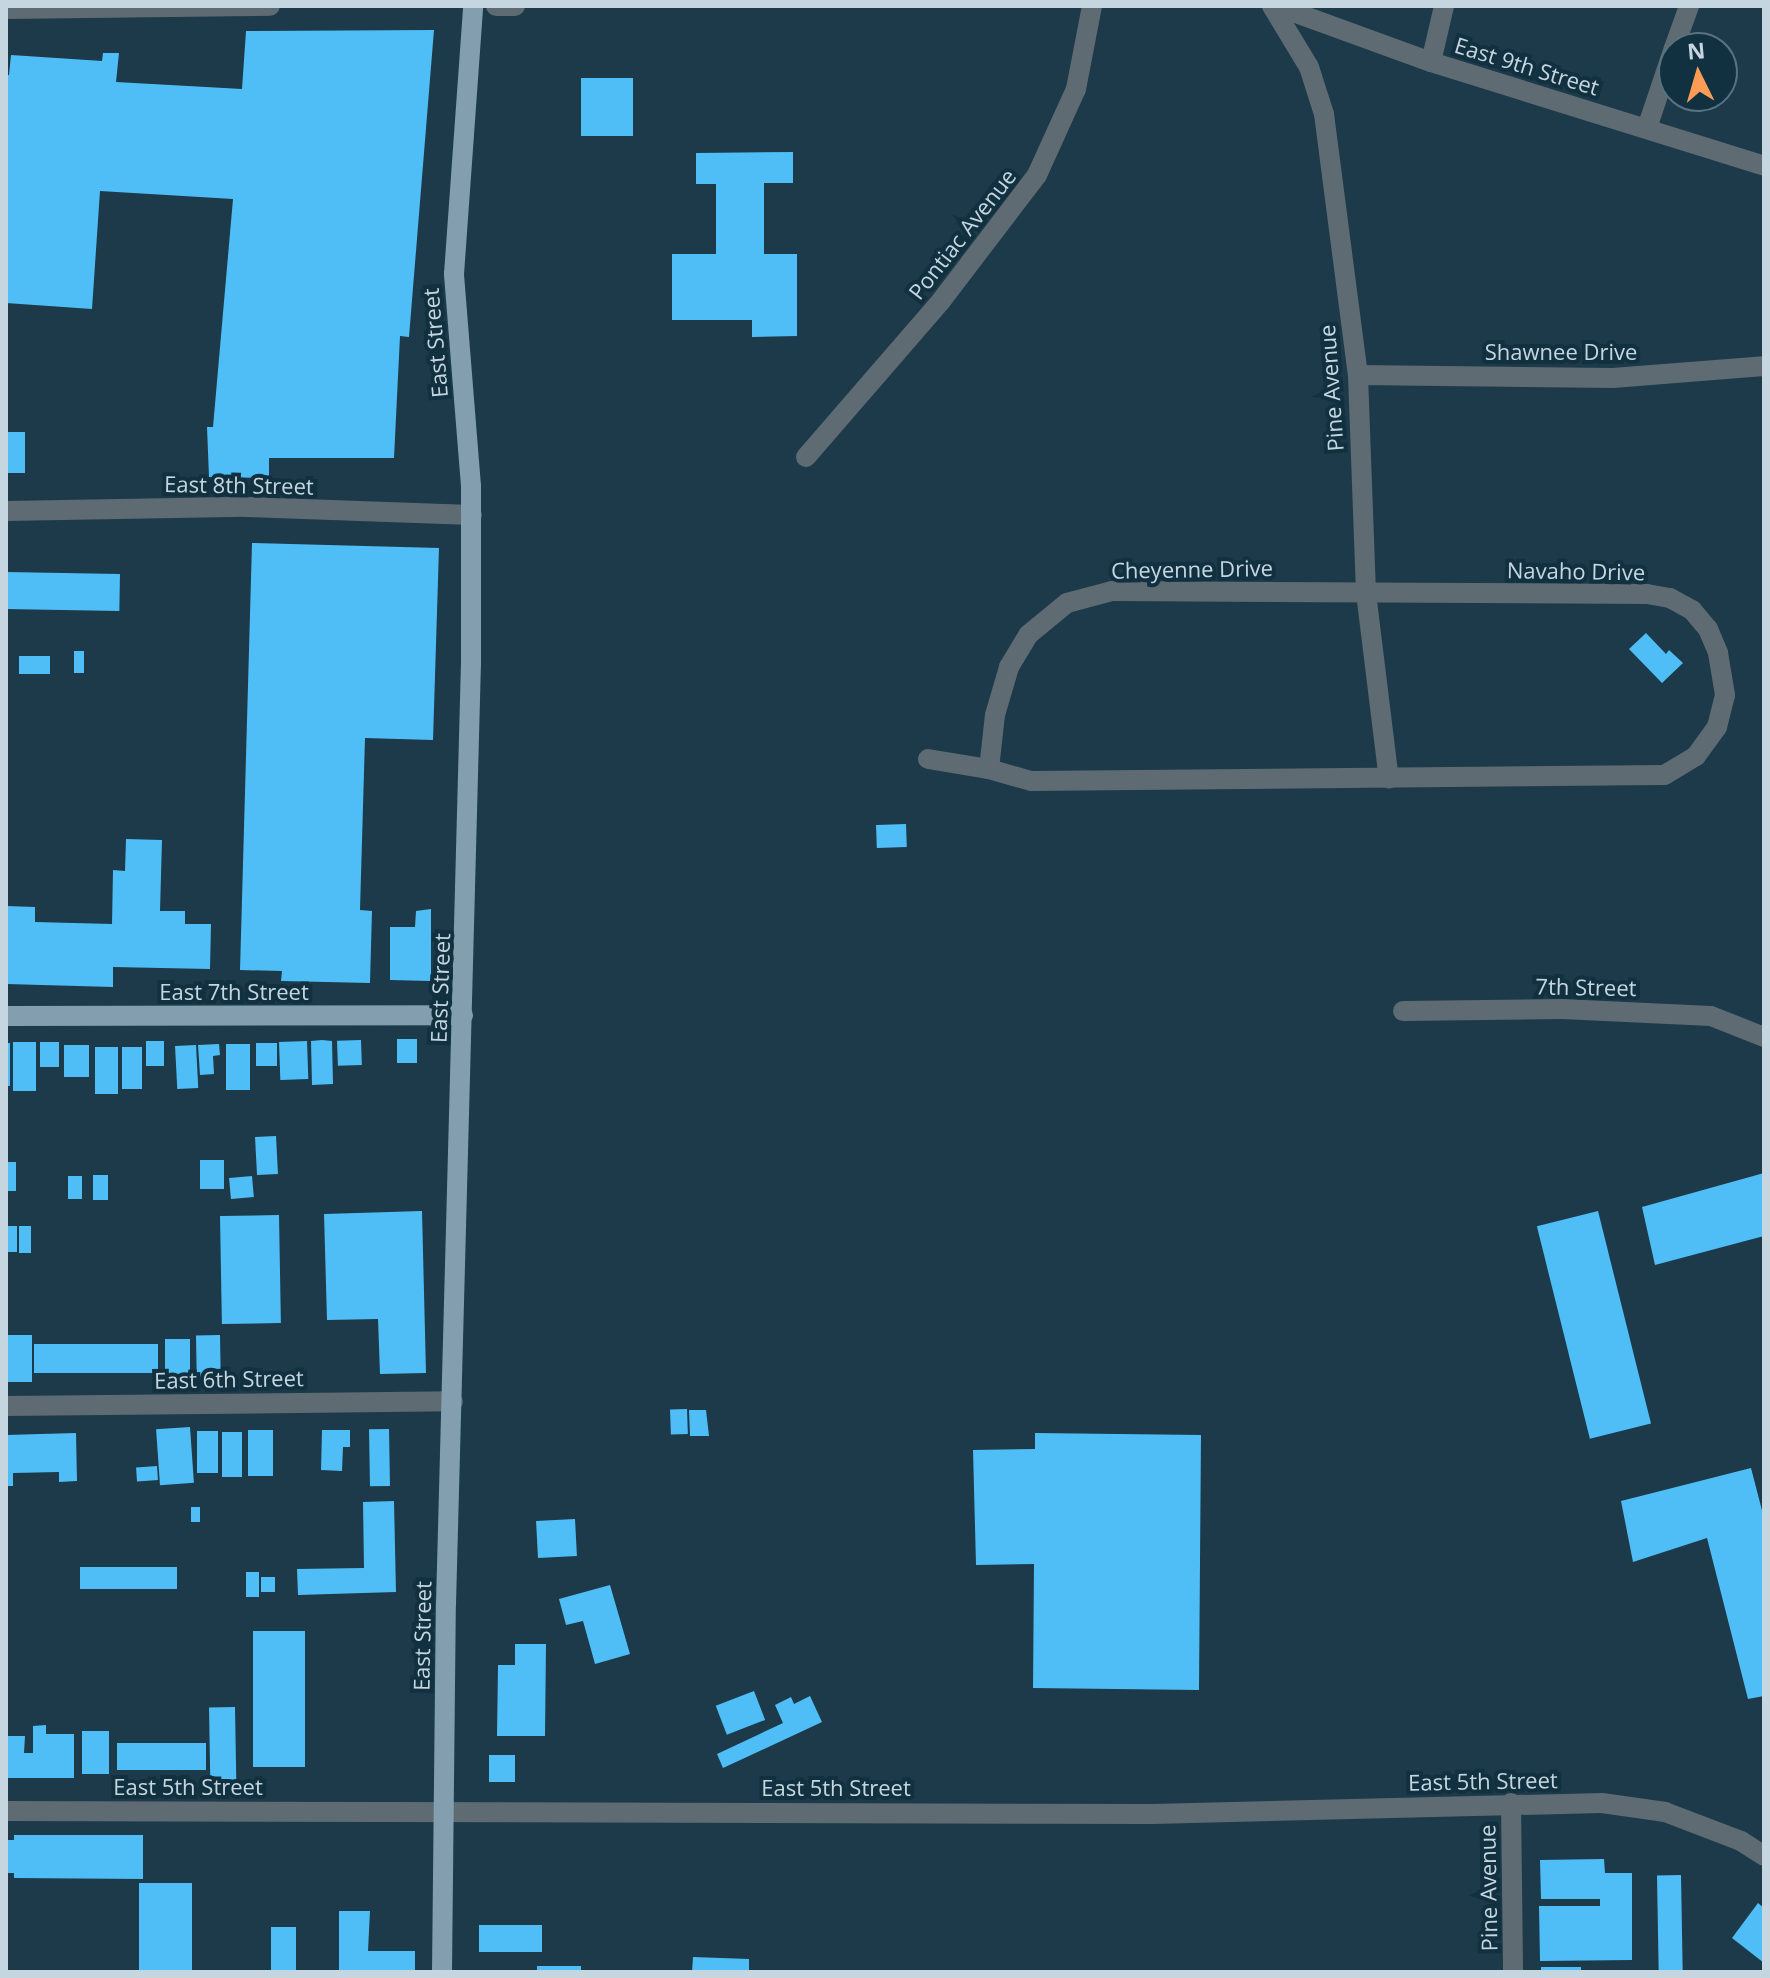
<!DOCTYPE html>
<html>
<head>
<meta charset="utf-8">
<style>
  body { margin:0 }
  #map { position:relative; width:1770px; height:1978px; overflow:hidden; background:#1c3a4a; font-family:"Open Sans",sans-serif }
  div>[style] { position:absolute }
  .building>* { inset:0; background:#50bef6; transform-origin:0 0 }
  .minor>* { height:20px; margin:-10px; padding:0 10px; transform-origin:10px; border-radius:10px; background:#5e6b73 }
  .major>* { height:20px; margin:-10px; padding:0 10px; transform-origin:10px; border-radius:10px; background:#839faf }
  span { translate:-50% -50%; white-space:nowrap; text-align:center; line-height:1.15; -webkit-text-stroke:8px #113040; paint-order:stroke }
  .street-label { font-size:22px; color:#c6d6e1 }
  .frame { position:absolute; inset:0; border:8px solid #c6d6e1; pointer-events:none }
  .north { position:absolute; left:1658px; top:32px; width:80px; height:80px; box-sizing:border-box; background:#113040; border:2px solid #597280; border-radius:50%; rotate:355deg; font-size:22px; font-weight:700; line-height:32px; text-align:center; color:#c6d6e1 }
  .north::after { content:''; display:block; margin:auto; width:28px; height:36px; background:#fd9c56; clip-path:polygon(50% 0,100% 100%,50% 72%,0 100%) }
</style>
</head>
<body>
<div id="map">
  <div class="building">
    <i style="clip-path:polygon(434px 30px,409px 337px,400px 336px,394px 458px,269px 458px,269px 478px,209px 477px,207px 427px,213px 427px,233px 199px,100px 191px,92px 309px,6px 303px,6px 75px,9px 75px,11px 55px,102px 61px,103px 53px,119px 53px,116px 82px,242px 89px,246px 31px)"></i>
    <i style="left:581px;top:78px;width:52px;height:58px"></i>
    <i style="clip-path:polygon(793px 152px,793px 183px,764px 183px,764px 254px,797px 254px,797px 336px,752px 337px,752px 320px,672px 320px,672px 254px,716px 254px,716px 184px,696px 184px,696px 153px)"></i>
    <i style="left:6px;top:432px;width:19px;height:41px"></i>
    <i style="clip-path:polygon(252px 543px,439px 548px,433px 740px,365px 738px,360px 910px,372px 911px,370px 983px,281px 981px,282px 971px,240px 970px)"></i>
    <i style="left:6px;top:572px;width:114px;height:37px;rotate:1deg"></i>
    <i style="clip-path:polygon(1646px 633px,1666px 654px,1669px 650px,1683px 663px,1662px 683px,1629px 649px)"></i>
    <i style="left:74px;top:651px;width:10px;height:22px"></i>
    <i style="left:19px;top:656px;width:31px;height:18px"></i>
    <i style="left:906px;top:824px;width:23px;height:30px;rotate:88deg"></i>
    <i style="clip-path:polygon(126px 839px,162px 840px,160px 911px,185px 911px,185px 924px,211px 924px,210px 969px,113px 967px,113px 987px,6px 984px,6px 906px,35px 907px,35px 922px,112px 924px,113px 870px,125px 871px)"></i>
    <i style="clip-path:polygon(431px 909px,431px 981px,390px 980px,390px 927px,415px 927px,416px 911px)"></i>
    <i style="left:397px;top:1039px;width:20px;height:24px"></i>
    <i style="clip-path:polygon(322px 1040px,332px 1041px,333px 1084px,312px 1085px,311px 1041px)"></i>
    <i style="left:361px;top:1040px;width:25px;height:24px;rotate:88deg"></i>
    <i style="left:146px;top:1041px;width:18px;height:25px"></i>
    <i style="left:307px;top:1041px;width:38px;height:28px;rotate:88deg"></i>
    <i style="left:13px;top:1042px;width:23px;height:49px"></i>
    <i style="left:40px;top:1042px;width:19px;height:25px"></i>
    <i style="left:6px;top:1043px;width:4px;height:43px"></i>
    <i style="left:277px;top:1043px;width:23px;height:21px;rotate:90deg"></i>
    <i style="clip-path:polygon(219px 1044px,220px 1055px,213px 1056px,214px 1074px,200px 1075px,198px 1045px)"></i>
    <i style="left:226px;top:1044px;width:24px;height:46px"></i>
    <i style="left:64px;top:1045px;width:25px;height:32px"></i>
    <i style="left:196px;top:1045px;width:43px;height:21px;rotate:87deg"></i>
    <i style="left:95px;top:1047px;width:23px;height:47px"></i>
    <i style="left:122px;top:1047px;width:20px;height:42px"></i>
    <i style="left:276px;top:1136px;width:38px;height:21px;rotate:87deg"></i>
    <i style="left:200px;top:1160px;width:24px;height:29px"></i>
    <i style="left:6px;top:1162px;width:10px;height:29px"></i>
    <i style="clip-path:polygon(1764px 1173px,1764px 1236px,1655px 1265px,1642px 1207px)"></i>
    <i style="left:93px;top:1175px;width:15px;height:25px"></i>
    <i style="left:68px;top:1176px;width:14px;height:23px"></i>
    <i style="left:252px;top:1176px;width:21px;height:23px;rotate:85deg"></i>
    <i style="clip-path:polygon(422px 1211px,426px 1373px,380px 1374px,378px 1319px,327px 1320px,324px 1214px)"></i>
    <i style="left:1598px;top:1211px;width:219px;height:63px;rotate:76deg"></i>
    <i style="left:279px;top:1215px;width:108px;height:59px;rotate:89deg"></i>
    <i style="left:6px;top:1226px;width:11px;height:26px"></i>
    <i style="left:31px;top:1226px;width:27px;height:12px;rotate:90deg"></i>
    <i style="left:6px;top:1335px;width:26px;height:47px"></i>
    <i style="left:220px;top:1335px;width:42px;height:24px;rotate:89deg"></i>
    <i style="left:165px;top:1339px;width:25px;height:40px"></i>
    <i style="left:34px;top:1344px;width:124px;height:29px"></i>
    <i style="left:687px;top:1409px;width:25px;height:17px;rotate:88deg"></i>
    <i style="clip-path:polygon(689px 1410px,706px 1410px,709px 1436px,690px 1436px)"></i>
    <i style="left:190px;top:1427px;width:56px;height:34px;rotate:86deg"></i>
    <i style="left:389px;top:1429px;width:57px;height:20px;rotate:89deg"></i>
    <i style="left:248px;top:1430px;width:25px;height:46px"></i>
    <i style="clip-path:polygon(322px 1430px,350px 1430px,350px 1447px,343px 1447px,342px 1471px,321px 1470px)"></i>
    <i style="left:197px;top:1431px;width:21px;height:42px"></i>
    <i style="left:222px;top:1432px;width:20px;height:45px"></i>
    <i style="clip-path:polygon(76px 1433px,77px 1481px,59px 1482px,59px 1472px,13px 1473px,13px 1486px,6px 1486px,6px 1435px)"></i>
    <i style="clip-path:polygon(1035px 1433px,1201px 1435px,1199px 1690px,1033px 1688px,1034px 1564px,976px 1565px,973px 1450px,1035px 1449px)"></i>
    <i style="left:157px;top:1466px;width:14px;height:21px;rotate:86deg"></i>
    <i style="clip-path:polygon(1751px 1468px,1764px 1518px,1764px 1696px,1748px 1699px,1707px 1538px,1633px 1562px,1621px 1501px)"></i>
    <i style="clip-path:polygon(394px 1501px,396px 1592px,298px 1595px,297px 1569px,364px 1568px,363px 1502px)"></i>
    <i style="left:191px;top:1507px;width:9px;height:15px"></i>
    <i style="left:575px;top:1519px;width:37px;height:39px;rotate:87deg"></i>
    <i style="left:177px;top:1567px;width:22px;height:97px;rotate:90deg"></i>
    <i style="left:246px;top:1572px;width:13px;height:25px"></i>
    <i style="left:261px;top:1577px;width:14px;height:15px"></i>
    <i style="clip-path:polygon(610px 1585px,630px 1654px,595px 1664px,583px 1621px,566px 1625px,559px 1599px)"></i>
    <i style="left:305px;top:1631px;width:136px;height:52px;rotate:90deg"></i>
    <i style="clip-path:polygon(515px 1644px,546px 1644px,545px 1736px,497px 1736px,498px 1665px,515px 1665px)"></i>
    <i style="left:754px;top:1691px;width:31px;height:41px;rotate:69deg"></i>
    <i style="clip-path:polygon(810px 1696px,822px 1722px,723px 1768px,717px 1754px,783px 1723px,775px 1705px,791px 1697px,794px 1704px)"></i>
    <i style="left:235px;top:1707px;width:79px;height:26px;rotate:89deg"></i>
    <i style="clip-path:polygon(46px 1725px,46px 1734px,74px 1734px,74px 1778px,6px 1778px,6px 1736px,25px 1736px,24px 1753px,33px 1753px,33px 1726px)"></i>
    <i style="left:82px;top:1731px;width:27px;height:43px"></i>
    <i style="left:117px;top:1743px;width:89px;height:27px"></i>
    <i style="left:489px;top:1755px;width:26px;height:27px"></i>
    <i style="clip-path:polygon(14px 1835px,143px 1835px,143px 1879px,14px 1878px,14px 1873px,6px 1873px,6px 1840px,14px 1840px)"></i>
    <i style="clip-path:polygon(1604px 1859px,1605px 1873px,1632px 1873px,1632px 1960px,1540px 1961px,1539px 1906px,1600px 1906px,1600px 1899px,1541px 1899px,1540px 1860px)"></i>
    <i style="left:1681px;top:1875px;width:97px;height:24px;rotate:89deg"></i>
    <i style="left:139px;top:1883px;width:53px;height:89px"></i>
    <i style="clip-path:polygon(1758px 1903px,1764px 1908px,1764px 1963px,1732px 1938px)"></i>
    <i style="clip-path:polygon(339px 1911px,370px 1911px,368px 1951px,415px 1951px,415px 1972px,339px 1972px)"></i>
    <i style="left:542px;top:1925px;width:27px;height:63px;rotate:90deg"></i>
    <i style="left:271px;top:1927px;width:25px;height:45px"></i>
    <i style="clip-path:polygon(693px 1957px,749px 1959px,749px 1972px,692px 1972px)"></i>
    <i style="left:537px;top:1966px;width:44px;height:6px"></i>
    <i style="left:1541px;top:1967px;width:40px;height:5px"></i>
  </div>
  <div class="minor">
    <i style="left:496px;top:6px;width:19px"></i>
    <i style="left:1272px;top:6px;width:71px;rotate:58.8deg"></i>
    <i style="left:1309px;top:67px;width:49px;rotate:72.3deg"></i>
    <i style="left:1324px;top:114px;width:263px;rotate:82.6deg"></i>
    <i style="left:1358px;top:375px;width:218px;rotate:87.9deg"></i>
    <i style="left:1366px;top:593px;width:187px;rotate:83deg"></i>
    <i style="left:1277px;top:6px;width:164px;rotate:20deg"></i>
    <i style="left:1431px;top:62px;width:349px;rotate:17.3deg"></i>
    <i style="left:6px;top:9px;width:264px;rotate:-0.7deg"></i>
    <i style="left:1674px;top:48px;width:45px;rotate:-70.3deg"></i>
    <i style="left:1431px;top:62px;width:57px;rotate:-76.9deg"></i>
    <i style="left:1647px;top:128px;width:84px;rotate:-71.4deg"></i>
    <i style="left:1358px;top:375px;width:255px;rotate:0.7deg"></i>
    <i style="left:1613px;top:378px;width:151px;rotate:-4.5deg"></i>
    <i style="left:806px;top:457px;width:206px;rotate:-49.1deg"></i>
    <i style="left:941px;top:301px;width:158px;rotate:-52.7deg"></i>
    <i style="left:1037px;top:175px;width:94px;rotate:-65.6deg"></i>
    <i style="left:1076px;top:89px;width:85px;rotate:-79.1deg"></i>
    <i style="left:6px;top:511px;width:240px;rotate:-1deg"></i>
    <i style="left:246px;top:507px;width:226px;rotate:2deg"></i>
    <i style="left:1112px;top:591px;width:535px;rotate:0.32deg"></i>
    <i style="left:1647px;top:594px;width:23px;rotate:10deg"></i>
    <i style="left:1670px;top:598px;width:25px;rotate:29deg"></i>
    <i style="left:1692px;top:610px;width:25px;rotate:50deg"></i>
    <i style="left:1708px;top:629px;width:26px;rotate:67deg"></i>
    <i style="left:1718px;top:653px;width:43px;rotate:80.5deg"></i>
    <i style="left:1725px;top:695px;width:33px;rotate:104deg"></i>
    <i style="left:1717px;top:727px;width:36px;rotate:126deg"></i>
    <i style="left:1696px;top:756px;width:37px;rotate:149deg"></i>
    <i style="left:1664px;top:775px;width:633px;rotate:179.46deg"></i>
    <i style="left:1031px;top:781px;width:44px;rotate:-164.1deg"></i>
    <i style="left:989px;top:769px;width:54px;rotate:-83.7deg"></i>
    <i style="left:995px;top:715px;width:50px;rotate:-73.7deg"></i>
    <i style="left:1009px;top:667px;width:37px;rotate:-59deg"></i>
    <i style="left:1028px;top:635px;width:50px;rotate:-39.4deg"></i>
    <i style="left:1067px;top:603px;width:47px;rotate:-14.9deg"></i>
    <i style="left:928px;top:759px;width:62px;rotate:9.3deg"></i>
    <i style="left:1403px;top:1011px;width:159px;rotate:-0.7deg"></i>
    <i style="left:1562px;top:1009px;width:149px;rotate:2.7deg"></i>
    <i style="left:1711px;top:1016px;width:57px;rotate:21.6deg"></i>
    <i style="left:6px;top:1406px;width:447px;rotate:-0.6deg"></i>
    <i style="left:1511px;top:1803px;width:169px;rotate:89.3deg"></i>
    <i style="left:6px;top:1811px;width:1146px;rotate:0.15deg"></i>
    <i style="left:1152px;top:1814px;width:450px;rotate:-1.4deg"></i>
    <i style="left:1602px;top:1803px;width:64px;rotate:8.1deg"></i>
    <i style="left:1665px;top:1812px;width:81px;rotate:20.9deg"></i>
    <i style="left:1741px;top:1841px;width:27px;rotate:33deg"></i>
  </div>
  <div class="major">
    <i style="left:6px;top:1016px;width:457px;rotate:-0.1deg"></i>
    <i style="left:442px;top:1972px;width:368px;rotate:-89.4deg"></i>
    <i style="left:446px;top:1604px;width:940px;rotate:-88.48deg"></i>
    <i style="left:471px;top:664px;width:178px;rotate:-90deg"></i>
    <i style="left:471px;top:486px;width:213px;rotate:-94.6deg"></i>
    <i style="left:454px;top:274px;width:269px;rotate:-85.9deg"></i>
  </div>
  <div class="street-label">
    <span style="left:1527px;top:66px;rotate:17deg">East 9th Street</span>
    <span style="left:962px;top:234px;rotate:-52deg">Pontiac Avenue</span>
    <span style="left:435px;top:343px;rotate:-95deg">East Street</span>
    <span style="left:1561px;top:352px">Shawnee Drive</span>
    <span style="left:1331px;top:388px;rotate:-94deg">Pine Avenue</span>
    <span style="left:239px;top:485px;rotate:1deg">East 8th Street</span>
    <span style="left:1192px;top:569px;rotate:-1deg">Cheyenne Drive</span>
    <span style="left:1576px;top:571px;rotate:1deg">Navaho Drive</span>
    <span style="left:1586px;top:987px;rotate:1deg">7th Street</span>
    <span style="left:440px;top:988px;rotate:-88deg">East Street</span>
    <span style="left:234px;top:992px">East 7th Street</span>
    <span style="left:229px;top:1379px;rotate:-1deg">East 6th Street</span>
    <span style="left:422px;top:1636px;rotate:-89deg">East Street</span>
    <span style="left:1483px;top:1781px;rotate:-1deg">East 5th Street</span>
    <span style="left:188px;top:1787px">East 5th Street</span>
    <span style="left:836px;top:1788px">East 5th Street</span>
    <span style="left:1488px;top:1888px;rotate:-91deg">Pine Avenue</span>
  </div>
  <div class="frame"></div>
  <div class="north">N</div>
</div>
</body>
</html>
